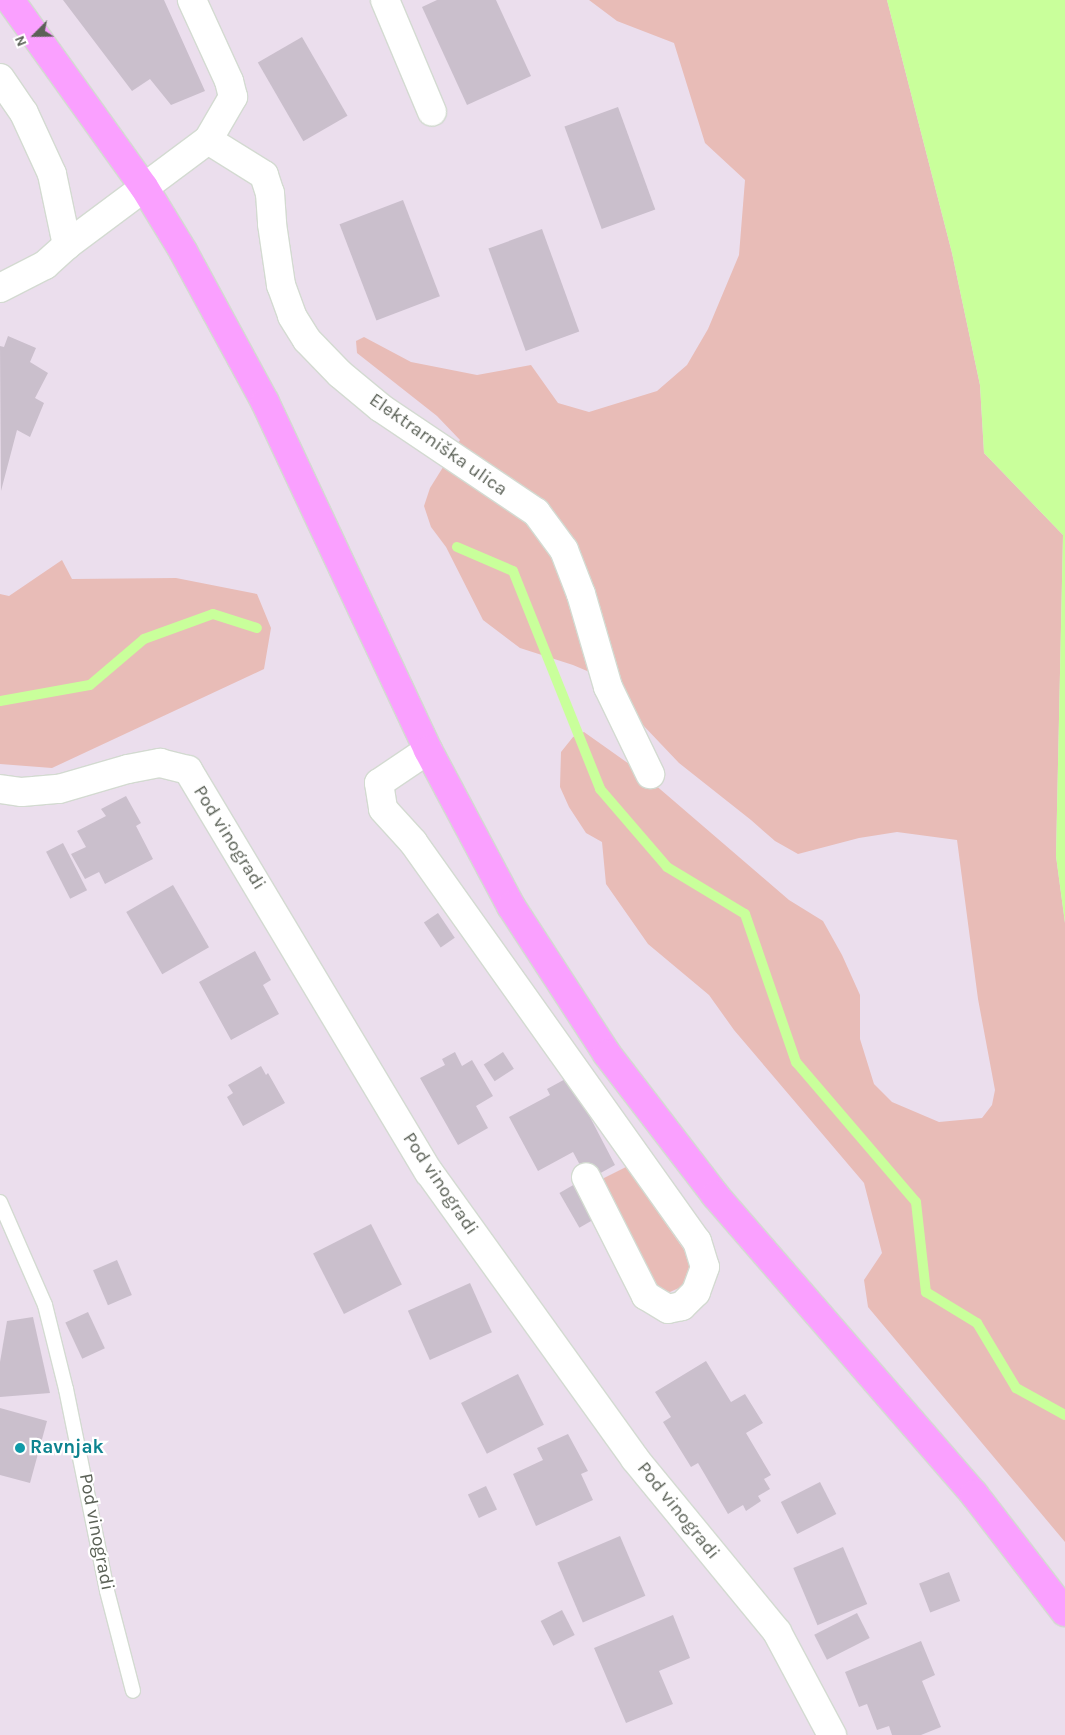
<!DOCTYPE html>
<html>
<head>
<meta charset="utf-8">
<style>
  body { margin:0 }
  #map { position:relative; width:1065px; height:1735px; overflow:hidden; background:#ebdeed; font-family:Karla,sans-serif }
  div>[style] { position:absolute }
  .green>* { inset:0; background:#e8bcb7 }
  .water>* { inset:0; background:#c9ff9b }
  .stream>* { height:10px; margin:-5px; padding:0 5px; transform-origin:5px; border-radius:5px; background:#c9ff9b }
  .building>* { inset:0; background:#cabfcc; transform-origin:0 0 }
  .roads { filter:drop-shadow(1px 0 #d3dad1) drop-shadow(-1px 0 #d3dad1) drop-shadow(0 1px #d3dad1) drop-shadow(0 -1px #d3dad1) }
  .service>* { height:14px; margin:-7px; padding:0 7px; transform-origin:7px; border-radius:7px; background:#fff }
  .minor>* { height:28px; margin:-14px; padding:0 14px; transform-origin:14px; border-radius:14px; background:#fff }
  .primary>* { height:28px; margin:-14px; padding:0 14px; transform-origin:14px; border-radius:14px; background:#faa0ff }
  .dots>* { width:14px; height:14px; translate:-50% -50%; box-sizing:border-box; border:2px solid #fff; border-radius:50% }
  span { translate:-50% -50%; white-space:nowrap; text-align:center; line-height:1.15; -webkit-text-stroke:4.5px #fff; paint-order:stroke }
  .street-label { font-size:19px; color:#5b6157 }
  .culture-label { font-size:19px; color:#0d838f; font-weight:700 }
  .left { translate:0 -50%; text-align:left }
  .north { position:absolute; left:10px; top:10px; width:50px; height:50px; -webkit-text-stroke:4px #fff; paint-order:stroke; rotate:247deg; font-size:14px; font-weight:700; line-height:20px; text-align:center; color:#5b6157 }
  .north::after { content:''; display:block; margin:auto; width:18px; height:22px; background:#5b6157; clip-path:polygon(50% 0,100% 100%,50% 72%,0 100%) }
</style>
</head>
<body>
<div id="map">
  <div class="green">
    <i style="clip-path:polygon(589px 0,887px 0,952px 253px,980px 385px,984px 453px,1063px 535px,1056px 856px,1065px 923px,1065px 1542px,868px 1307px,864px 1280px,882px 1253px,864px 1183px,734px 1030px,709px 995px,648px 944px,606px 884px,602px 842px,586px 833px,569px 807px,560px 787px,561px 752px,573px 737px,584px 732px,639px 771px,789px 900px,823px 921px,842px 955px,860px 995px,860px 1039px,874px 1084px,892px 1102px,939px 1122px,982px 1118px,992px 1105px,995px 1090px,978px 999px,957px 840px,897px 832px,859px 838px,798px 854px,775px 841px,751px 820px,679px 763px,641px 723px,620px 685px,573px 665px,520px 648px,483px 620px,446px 547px,431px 527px,424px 506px,430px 488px,460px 440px,437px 416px,357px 353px,356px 341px,364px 337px,411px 362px,477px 375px,531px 365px,558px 403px,589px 412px,657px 391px,687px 365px,708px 329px,739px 255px,745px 180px,705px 143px,674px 43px,617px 21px)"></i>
    <i style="clip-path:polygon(62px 560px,72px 579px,176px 578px,257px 594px,271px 628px,264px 669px,52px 768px,0 764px,0 594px,9px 596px)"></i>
    <i style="clip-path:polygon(626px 1167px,689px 1257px,692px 1273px,681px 1287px,670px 1292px,657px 1289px,596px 1182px)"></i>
  </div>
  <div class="water">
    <i style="clip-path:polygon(887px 0,1065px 0,1065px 923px,1056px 856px,1063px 535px,984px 453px,980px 385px,952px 253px)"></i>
  </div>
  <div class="stream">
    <i style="left:457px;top:547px;width:61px;rotate:23.2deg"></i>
    <i style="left:513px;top:571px;width:235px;rotate:68.2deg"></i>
    <i style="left:600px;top:789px;width:103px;rotate:49.3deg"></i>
    <i style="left:667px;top:867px;width:91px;rotate:31.1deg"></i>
    <i style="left:745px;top:914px;width:157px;rotate:71deg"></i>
    <i style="left:796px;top:1062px;width:184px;rotate:49.4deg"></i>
    <i style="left:916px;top:1202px;width:91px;rotate:83.7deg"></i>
    <i style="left:926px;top:1292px;width:60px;rotate:31.3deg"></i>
    <i style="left:977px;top:1323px;width:76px;rotate:59deg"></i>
    <i style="left:1016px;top:1388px;width:56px;rotate:28.9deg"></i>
    <i style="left:0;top:701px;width:91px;rotate:-10.1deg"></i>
    <i style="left:90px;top:685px;width:71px;rotate:-40.4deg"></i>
    <i style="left:144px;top:639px;width:73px;rotate:-19.9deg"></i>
    <i style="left:213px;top:614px;width:46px;rotate:17.7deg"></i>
  </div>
  <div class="building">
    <i style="clip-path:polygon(63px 0,164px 0,205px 91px,171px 105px,150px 79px,132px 91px)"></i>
    <i style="clip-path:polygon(437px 0,496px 0,531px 76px,467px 105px,422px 7px)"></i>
    <i style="left:302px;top:37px;width:91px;height:51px;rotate:60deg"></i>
    <i style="left:618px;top:107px;width:109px;height:57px;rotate:70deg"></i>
    <i style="left:403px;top:200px;width:103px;height:68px;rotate:69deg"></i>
    <i style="left:542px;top:229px;width:109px;height:57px;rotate:70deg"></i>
    <i style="clip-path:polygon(8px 336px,36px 348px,30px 362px,48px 373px,35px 398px,44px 403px,30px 437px,17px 430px,1px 491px,0 346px,4px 347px)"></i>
    <i style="clip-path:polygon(126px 796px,141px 823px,136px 826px,153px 859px,105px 884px,99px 872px,85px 879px,71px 854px,86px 847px,77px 831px,106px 816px,101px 809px)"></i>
    <i style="left:63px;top:843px;width:53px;height:19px;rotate:63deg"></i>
    <i style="left:173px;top:885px;width:72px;height:54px;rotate:60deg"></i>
    <i style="left:438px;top:913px;width:30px;height:17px;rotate:56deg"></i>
    <i style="clip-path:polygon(255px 951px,271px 980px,263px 985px,279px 1014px,231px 1040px,199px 982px)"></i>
    <i style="clip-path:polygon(455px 1052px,462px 1066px,472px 1060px,493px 1096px,476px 1106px,488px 1128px,458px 1145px,420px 1078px,445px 1065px,442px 1059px)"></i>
    <i style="left:503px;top:1052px;width:20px;height:23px;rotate:57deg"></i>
    <i style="clip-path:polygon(261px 1066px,266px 1075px,268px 1073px,285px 1103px,243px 1126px,227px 1097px,233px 1093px,228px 1085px)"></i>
    <i style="clip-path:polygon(569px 1077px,615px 1165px,588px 1180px,573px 1152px,538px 1171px,509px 1117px,550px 1095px,547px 1089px)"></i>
    <i style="left:575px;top:1184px;width:40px;height:18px;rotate:60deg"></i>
    <i style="left:371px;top:1224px;width:68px;height:65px;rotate:63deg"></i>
    <i style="left:117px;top:1260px;width:38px;height:26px;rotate:67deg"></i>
    <i style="left:470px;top:1283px;width:54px;height:68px;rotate:66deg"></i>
    <i style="left:88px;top:1312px;width:40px;height:25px;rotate:65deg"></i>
    <i style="clip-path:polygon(33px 1317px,50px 1393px,0 1397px,0 1362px,7px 1321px)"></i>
    <i style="clip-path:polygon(706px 1361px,731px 1402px,745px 1394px,763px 1423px,746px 1433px,771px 1475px,764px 1479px,770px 1489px,758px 1496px,761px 1501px,746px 1511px,743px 1505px,728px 1514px,698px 1463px,691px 1467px,663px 1422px,671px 1417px,655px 1392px)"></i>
    <i style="left:518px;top:1374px;width:57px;height:64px;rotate:63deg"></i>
    <i style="clip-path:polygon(0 1408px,47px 1421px,30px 1483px,0 1475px)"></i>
    <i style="clip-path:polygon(568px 1434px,588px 1471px,581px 1474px,593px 1500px,536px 1526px,513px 1474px,543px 1460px,537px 1448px)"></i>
    <i style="left:820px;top:1482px;width:36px;height:44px;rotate:63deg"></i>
    <i style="left:486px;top:1486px;width:26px;height:20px;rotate:65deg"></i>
    <i style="left:620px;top:1536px;width:65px;height:68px;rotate:67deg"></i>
    <i style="left:843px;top:1547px;width:62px;height:54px;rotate:67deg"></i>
    <i style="left:949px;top:1572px;width:31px;height:32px;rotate:69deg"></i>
    <i style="left:562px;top:1610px;width:28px;height:24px;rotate:63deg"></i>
    <i style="left:857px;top:1613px;width:28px;height:48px;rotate:63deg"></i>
    <i style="clip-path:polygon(673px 1615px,690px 1658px,659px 1671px,673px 1704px,626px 1723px,594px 1648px)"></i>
    <i style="clip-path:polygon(921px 1641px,935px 1675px,922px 1681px,941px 1727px,921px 1735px,892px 1735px,889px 1726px,877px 1730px,867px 1704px,859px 1707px,845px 1672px)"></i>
  </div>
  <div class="roads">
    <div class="service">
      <i style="left:0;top:1202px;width:112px;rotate:66.4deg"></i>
      <i style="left:45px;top:1305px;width:87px;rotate:76deg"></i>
      <i style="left:66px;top:1389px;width:206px;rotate:78.5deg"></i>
      <i style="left:107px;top:1591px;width:103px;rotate:75.4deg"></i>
    </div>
    <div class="minor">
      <i style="left:385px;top:0;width:121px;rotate:67.2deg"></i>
      <i style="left:0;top:78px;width:42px;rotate:55.6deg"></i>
      <i style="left:24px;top:113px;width:67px;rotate:65.3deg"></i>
      <i style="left:52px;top:174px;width:73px;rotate:78.1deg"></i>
      <i style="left:67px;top:245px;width:176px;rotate:-36.7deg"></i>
      <i style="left:208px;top:140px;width:50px;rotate:-59.8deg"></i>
      <i style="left:233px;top:97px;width:16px;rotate:-104deg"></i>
      <i style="left:229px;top:81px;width:89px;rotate:-114.6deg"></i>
      <i style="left:208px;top:140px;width:66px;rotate:32deg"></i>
      <i style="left:264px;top:175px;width:19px;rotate:72deg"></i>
      <i style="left:270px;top:193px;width:31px;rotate:86deg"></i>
      <i style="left:272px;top:224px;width:62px;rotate:81.6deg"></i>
      <i style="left:281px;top:285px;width:33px;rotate:70deg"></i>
      <i style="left:292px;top:316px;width:28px;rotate:58deg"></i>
      <i style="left:307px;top:340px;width:47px;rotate:45.9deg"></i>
      <i style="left:340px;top:374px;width:53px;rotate:39.7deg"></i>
      <i style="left:381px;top:408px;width:187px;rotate:33.9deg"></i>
      <i style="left:536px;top:512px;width:47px;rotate:53.6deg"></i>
      <i style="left:564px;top:550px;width:47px;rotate:68.9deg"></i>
      <i style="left:581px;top:594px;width:97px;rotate:73.8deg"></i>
      <i style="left:608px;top:687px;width:97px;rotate:64.2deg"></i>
      <i style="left:0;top:288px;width:51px;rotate:-27.1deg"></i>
      <i style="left:45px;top:265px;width:30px;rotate:-42deg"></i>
      <i style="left:428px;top:750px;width:59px;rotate:146deg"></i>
      <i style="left:379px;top:783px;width:26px;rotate:81deg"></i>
      <i style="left:383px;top:809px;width:45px;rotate:47.7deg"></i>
      <i style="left:413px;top:842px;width:490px;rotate:54.6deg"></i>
      <i style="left:697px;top:1241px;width:27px;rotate:73deg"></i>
      <i style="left:705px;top:1267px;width:27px;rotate:110deg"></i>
      <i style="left:696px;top:1292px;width:20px;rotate:135deg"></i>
      <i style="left:682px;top:1306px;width:14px;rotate:168deg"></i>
      <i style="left:668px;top:1309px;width:26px;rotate:-149deg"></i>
      <i style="left:646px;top:1296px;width:133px;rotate:-116.8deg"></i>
      <i style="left:0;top:789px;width:22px;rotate:8deg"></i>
      <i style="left:22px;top:792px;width:37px;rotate:-5deg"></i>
      <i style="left:59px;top:789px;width:72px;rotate:-16.2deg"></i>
      <i style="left:128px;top:769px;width:33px;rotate:-11deg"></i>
      <i style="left:160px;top:763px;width:29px;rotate:14deg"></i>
      <i style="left:188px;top:770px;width:469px;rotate:59.1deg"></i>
      <i style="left:429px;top:1172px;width:353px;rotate:54.3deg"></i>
      <i style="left:635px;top:1459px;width:224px;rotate:50.6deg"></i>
      <i style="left:777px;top:1632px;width:117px;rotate:61.9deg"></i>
    </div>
    <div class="primary">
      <i style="left:10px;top:0;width:230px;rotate:54.4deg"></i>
      <i style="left:144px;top:187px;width:75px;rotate:58.6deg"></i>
      <i style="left:183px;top:251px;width:172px;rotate:61.5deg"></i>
      <i style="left:265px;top:402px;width:384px;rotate:64.9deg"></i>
      <i style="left:428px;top:750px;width:177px;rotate:62deg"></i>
      <i style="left:511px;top:906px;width:176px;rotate:57deg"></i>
      <i style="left:607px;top:1054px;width:178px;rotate:52.5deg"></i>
      <i style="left:715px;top:1195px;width:396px;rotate:49.1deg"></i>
      <i style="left:974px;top:1494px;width:149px;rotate:52.4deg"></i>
    </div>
  </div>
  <div class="dots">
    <i style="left:20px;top:1448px;background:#0f9aa8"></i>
  </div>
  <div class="street-label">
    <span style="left:438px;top:445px;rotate:35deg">Elektrarniška ulica</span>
    <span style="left:229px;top:838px;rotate:58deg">Pod vinogradi</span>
    <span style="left:440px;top:1184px;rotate:56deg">Pod vinogradi</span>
    <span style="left:678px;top:1511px;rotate:51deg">Pod vinogradi</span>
    <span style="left:96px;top:1532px;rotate:79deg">Pod vinogradi</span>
  </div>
  <div class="culture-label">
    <span class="left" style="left:30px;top:1448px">Ravnjak</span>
  </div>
  <div class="north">N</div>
</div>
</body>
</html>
